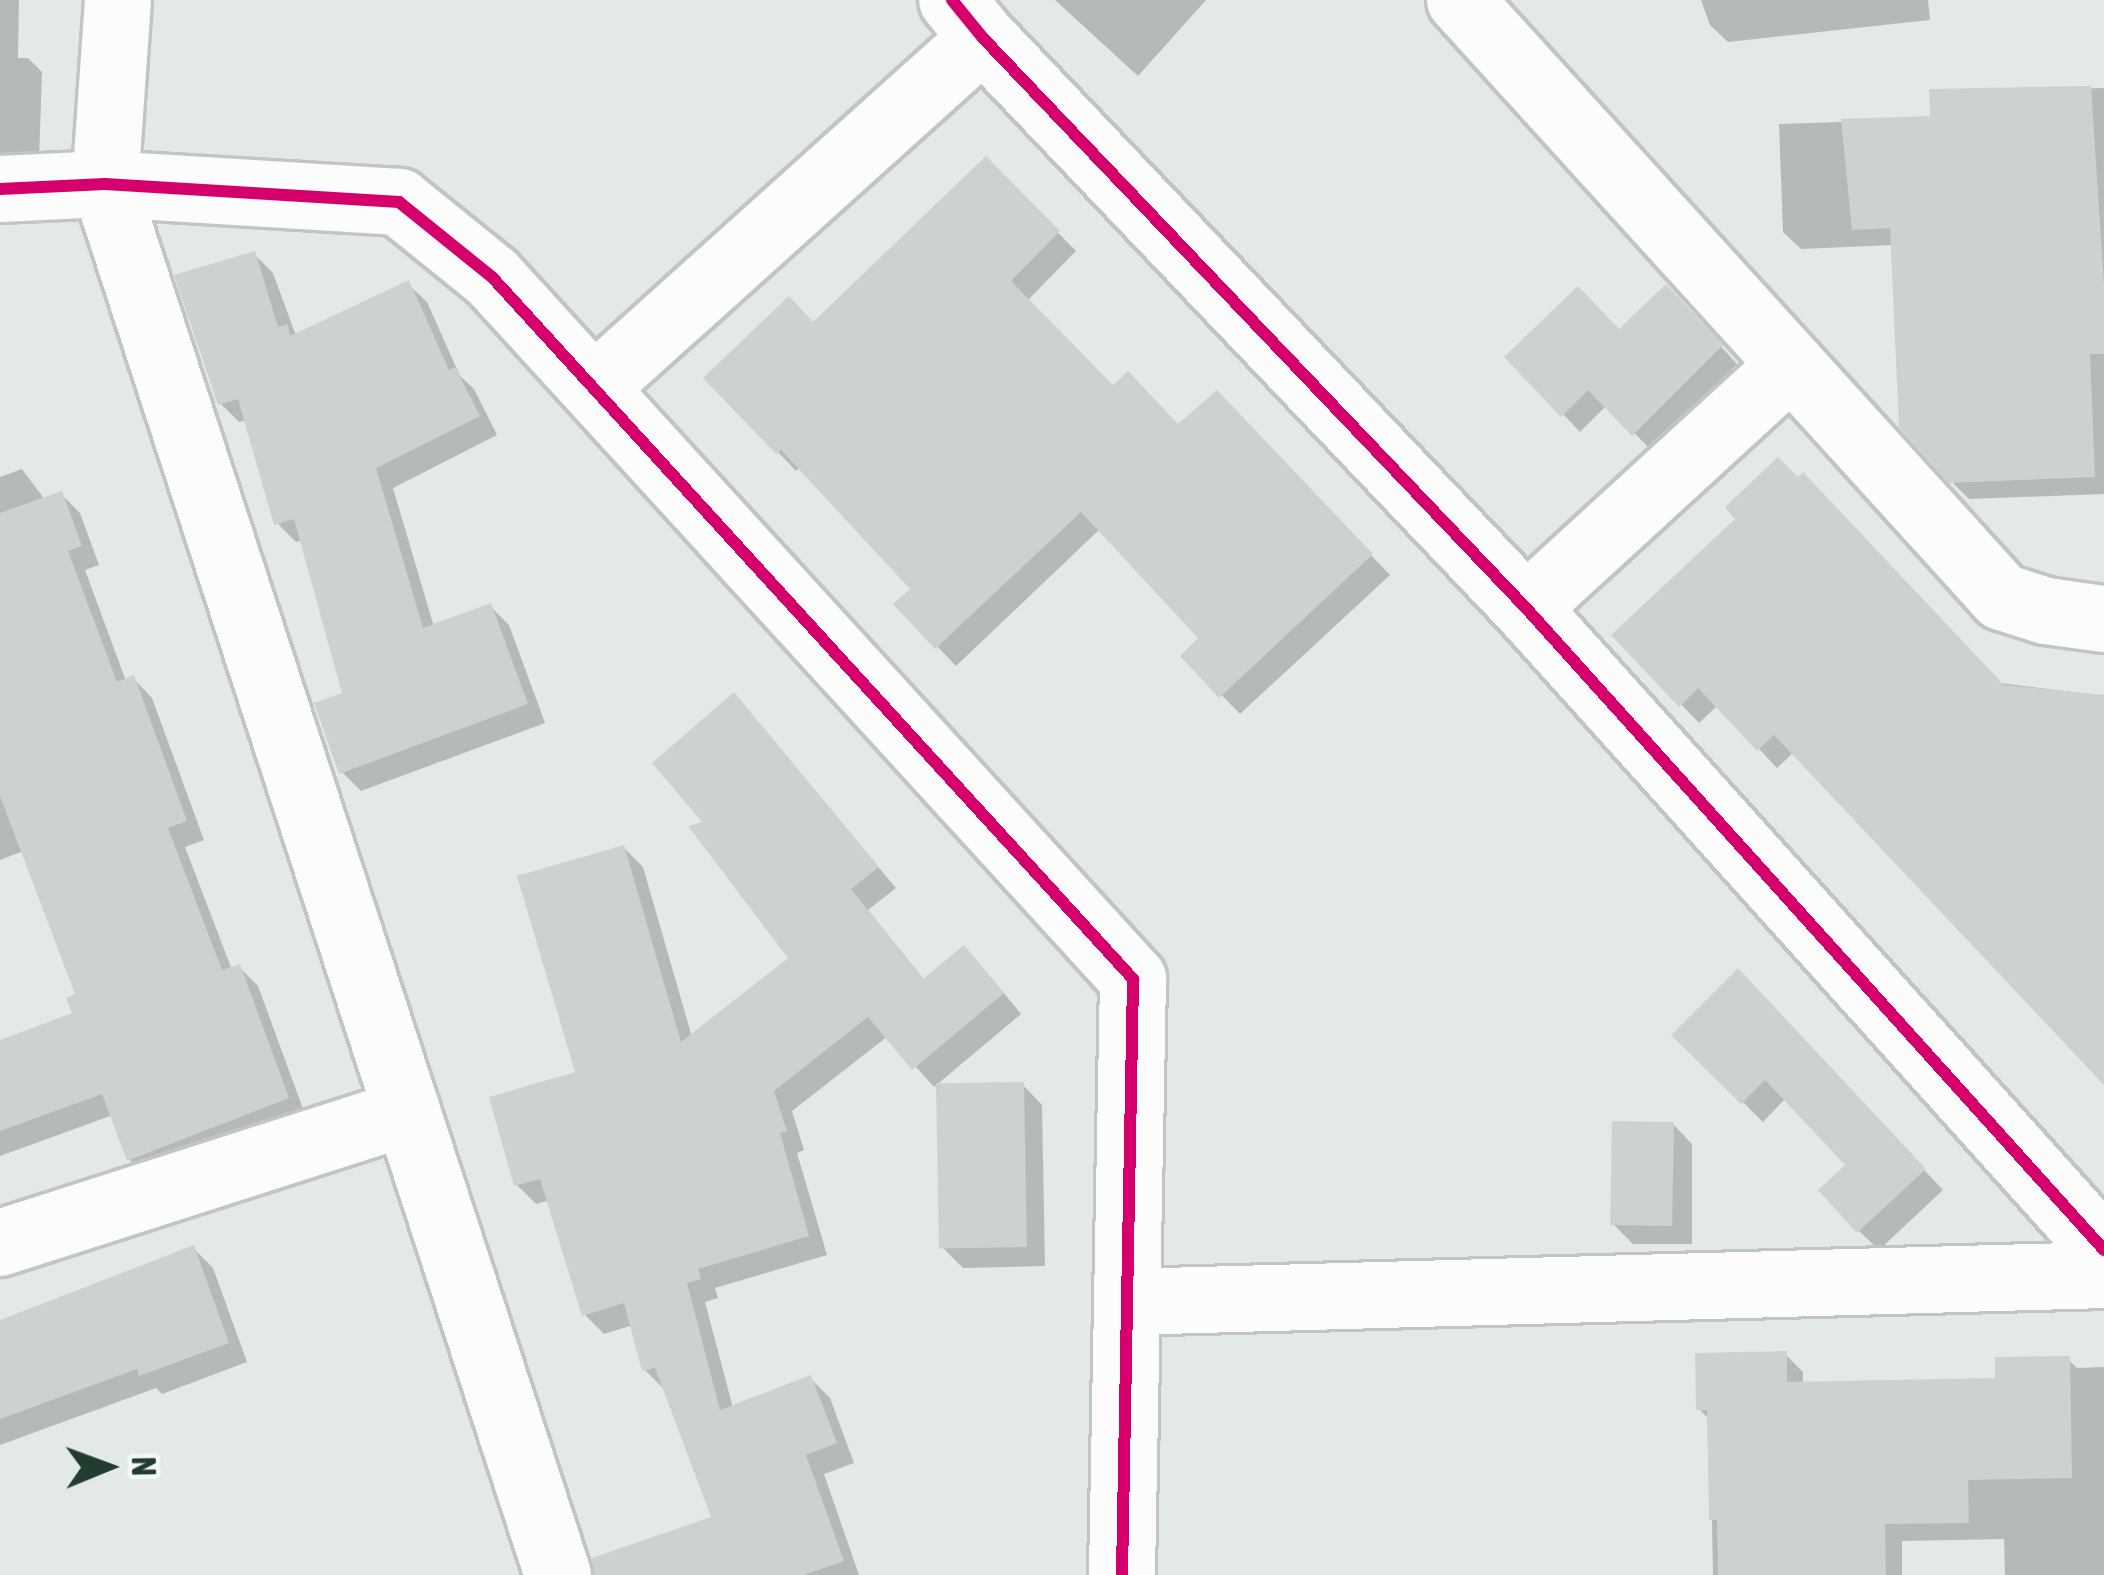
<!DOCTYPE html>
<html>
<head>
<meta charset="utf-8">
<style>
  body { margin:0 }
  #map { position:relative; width:2104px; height:1575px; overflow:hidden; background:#e3e9e6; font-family:"Asap Condensed",sans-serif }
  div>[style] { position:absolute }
  .shadow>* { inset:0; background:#0003 }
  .building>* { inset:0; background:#ccd2cf; transform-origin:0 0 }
  .roads { filter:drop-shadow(3px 0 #c0c6c3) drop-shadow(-3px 0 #c0c6c3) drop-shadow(0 3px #c0c6c3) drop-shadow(0 -3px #c0c6c3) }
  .street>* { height:66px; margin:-33px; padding:0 33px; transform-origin:33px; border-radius:33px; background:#fbfcfb }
  .cycleway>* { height:12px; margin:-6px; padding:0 6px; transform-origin:6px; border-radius:6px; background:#d6006c }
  span { translate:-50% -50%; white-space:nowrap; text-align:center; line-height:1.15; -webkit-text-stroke:9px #f2f8f4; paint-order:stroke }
  .north { position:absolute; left:48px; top:1407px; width:120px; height:120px; -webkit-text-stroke:9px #f2f8f4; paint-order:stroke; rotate:89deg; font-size:33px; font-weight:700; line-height:48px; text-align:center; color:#223c30 }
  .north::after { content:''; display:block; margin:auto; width:42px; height:54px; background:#223c30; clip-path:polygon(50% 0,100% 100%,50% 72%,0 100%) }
</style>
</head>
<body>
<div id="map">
  <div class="shadow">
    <i style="clip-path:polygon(0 0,19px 0,18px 58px,28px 58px,42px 72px,39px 161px,0 160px)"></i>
    <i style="clip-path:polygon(1055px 0,1206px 0,1138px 76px)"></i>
    <i style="clip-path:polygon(1701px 0,1928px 0,1930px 20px,1728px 42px,1710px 25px)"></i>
    <i style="clip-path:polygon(2104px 88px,2104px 494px,1969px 499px,1951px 481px,1893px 245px,1801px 249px,1783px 232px,1779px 124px,1933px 119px,1932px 92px)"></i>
    <i style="clip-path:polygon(986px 160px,1076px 251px,1027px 301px,1113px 389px,1179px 428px,1217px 394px,1390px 575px,1240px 714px,1184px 656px,1203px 639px,1101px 528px,956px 666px,898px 605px,914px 589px,801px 466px,796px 471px,708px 378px,814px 325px)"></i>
    <i style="clip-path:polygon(254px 254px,273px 273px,296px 336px,408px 284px,427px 302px,460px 376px,474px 389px,497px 435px,393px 488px,434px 627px,490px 606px,509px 625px,545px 723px,361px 791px,342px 772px,345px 695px,303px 540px,296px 542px,277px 523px,247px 420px,239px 422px,220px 403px)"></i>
    <i style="clip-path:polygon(1683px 305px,1737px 364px,1651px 450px,1607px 405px,1580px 432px,1509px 357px,1620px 333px)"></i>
    <i style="clip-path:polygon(22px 469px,45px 500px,61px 494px,80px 513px,99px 565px,85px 570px,126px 681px,134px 679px,152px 698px,204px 840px,185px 847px,232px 970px,239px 967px,258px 986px,306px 1117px,148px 1178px,130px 1160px,113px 1115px,0 1156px,0 1043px,76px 1015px,79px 996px,26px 850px,0 860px,0 477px)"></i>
    <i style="clip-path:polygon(1615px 635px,2104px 696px,2104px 1082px,1794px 752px,1777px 768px,1718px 705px,1699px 723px)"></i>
    <i style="clip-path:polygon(734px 696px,896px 888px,868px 910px,925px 981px,983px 968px,1021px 1014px,934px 1087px,888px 1036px,792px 1111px,804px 1150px,797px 1153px,827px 1255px,715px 1288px,718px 1298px,705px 1302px,733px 1408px,811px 1379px,830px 1398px,854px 1463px,824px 1474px,859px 1575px,659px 1575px,715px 1519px,664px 1389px,645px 1370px,633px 1325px,604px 1334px,585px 1315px,550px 1200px,536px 1204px,517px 1185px,579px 1074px,624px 848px,643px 867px,692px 1037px,792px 958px,708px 823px)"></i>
    <i style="clip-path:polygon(1757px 992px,1943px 1190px,1879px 1250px,1859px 1231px,1849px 1165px,1786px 1098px,1763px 1122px,1675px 1035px)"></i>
    <i style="clip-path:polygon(1023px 1085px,1042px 1105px,1045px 1266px,963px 1268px,943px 1248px)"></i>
    <i style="clip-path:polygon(1673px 1124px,1692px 1144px,1692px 1244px,1633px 1244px,1613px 1224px)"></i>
    <i style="clip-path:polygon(193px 1248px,213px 1268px,247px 1362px,162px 1394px,156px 1388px,0 1445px,0 1322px)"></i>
    <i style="clip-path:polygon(1785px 1354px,1803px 1372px,1803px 1385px,1998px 1381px,2068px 1359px,2077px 1368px,2104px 1367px,2104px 1575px,2005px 1575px,2004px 1539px,1902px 1541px,1902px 1575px,1713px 1575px,1710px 1420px,1699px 1409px)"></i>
  </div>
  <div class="building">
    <i style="clip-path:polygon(2091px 86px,2104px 285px,2104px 354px,2090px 354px,2095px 477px,1949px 483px,1899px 427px,1890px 228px,1852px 230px,1841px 119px,1930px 116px,1929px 89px)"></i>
    <i style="clip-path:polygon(986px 156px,1060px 231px,1011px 281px,1113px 385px,1128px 371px,1178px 424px,1217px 390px,1373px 554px,1219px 698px,1180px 656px,1198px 638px,1081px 512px,935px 649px,893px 604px,910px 589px,781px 450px,776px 454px,703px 378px,789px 296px,813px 322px)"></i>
    <i style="clip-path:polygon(255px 251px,278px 327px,288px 324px,290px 336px,409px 280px,449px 370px,455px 367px,480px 416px,376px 468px,423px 628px,491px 603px,528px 704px,339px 774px,314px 703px,342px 693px,294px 519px,274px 525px,238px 399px,218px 405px,174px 275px)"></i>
    <i style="clip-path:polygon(1666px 284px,1723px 345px,1632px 436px,1588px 390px,1561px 417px,1504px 357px,1578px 286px,1619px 329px)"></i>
    <i style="clip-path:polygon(1778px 457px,1798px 477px,1803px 472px,2004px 685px,2104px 695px,2104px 1085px,1774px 735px,1757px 751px,1698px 688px,1679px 707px,1611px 635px,1735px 519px,1725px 507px)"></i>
    <i style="clip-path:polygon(62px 491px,82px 546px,68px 551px,117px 682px,134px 675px,187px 821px,168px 828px,222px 970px,240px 964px,289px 1098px,127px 1161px,102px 1094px,0 1131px,0 1040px,72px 1013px,66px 998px,75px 994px,0 796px,0 513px)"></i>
    <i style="clip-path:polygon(734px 692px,879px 867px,851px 889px,923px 979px,964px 945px,1004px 993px,912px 1070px,868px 1017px,774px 1091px,787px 1131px,780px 1133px,809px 1236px,698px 1269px,701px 1279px,687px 1283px,720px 1410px,811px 1375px,837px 1443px,806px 1455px,844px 1561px,804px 1575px,594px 1575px,592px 1558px,711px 1517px,655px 1368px,642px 1371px,624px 1303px,582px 1316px,540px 1179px,514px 1186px,489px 1097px,575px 1072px,517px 876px,624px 845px,681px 1042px,788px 958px,688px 826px,702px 822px,652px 763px)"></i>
    <i style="clip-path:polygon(1738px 968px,1926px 1169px,1857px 1233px,1818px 1190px,1845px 1165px,1765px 1080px,1741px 1104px,1671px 1035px)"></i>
    <i style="left:1024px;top:1082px;width:165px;height:88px;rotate:89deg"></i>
    <i style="left:1612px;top:1121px;width:62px;height:104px;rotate:1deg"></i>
    <i style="clip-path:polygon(194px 1245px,229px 1343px,139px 1376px,137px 1369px,0 1419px,0 1320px)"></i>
    <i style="clip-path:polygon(1787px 1351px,1787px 1382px,1995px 1378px,1995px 1357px,2070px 1356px,2072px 1478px,1968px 1480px,1969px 1523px,1885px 1524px,1886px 1575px,1718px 1575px,1717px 1520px,1709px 1520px,1707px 1410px,1696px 1410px,1695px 1353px)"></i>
  </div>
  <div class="roads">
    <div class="street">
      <i style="left:118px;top:0;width:184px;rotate:94deg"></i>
      <i style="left:105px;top:184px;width:1463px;rotate:71.96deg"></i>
      <i style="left:952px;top:0;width:49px;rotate:50.8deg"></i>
      <i style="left:983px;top:38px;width:787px;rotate:46.39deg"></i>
      <i style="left:1526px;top:608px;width:864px;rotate:48deg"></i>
      <i style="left:1460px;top:0;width:806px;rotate:47.76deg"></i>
      <i style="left:2002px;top:597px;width:46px;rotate:17.7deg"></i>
      <i style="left:2046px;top:611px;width:59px;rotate:7.9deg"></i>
      <i style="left:0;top:189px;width:105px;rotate:-2.7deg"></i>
      <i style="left:105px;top:184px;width:295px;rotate:3.5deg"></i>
      <i style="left:399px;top:202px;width:119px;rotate:38.9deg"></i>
      <i style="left:492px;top:277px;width:951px;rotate:47.6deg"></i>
      <i style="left:1133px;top:979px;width:596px;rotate:91.06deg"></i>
      <i style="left:594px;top:388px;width:523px;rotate:-41.98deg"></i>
      <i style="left:1526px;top:608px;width:360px;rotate:-42.5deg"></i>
      <i style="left:0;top:1243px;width:428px;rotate:-17.8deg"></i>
      <i style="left:1127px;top:1302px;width:977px;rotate:-1.58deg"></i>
    </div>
  </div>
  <div class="cycleway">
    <i style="left:952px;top:0;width:49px;rotate:50.8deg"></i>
    <i style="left:983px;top:38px;width:787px;rotate:46.39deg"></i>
    <i style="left:1526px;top:608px;width:864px;rotate:48deg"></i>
    <i style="left:0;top:189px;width:105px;rotate:-2.7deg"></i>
    <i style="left:105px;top:184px;width:295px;rotate:3.5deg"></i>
    <i style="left:399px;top:202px;width:119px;rotate:38.9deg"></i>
    <i style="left:492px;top:277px;width:951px;rotate:47.6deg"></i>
    <i style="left:1133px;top:979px;width:596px;rotate:91.06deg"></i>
  </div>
  <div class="north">N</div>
</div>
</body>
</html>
